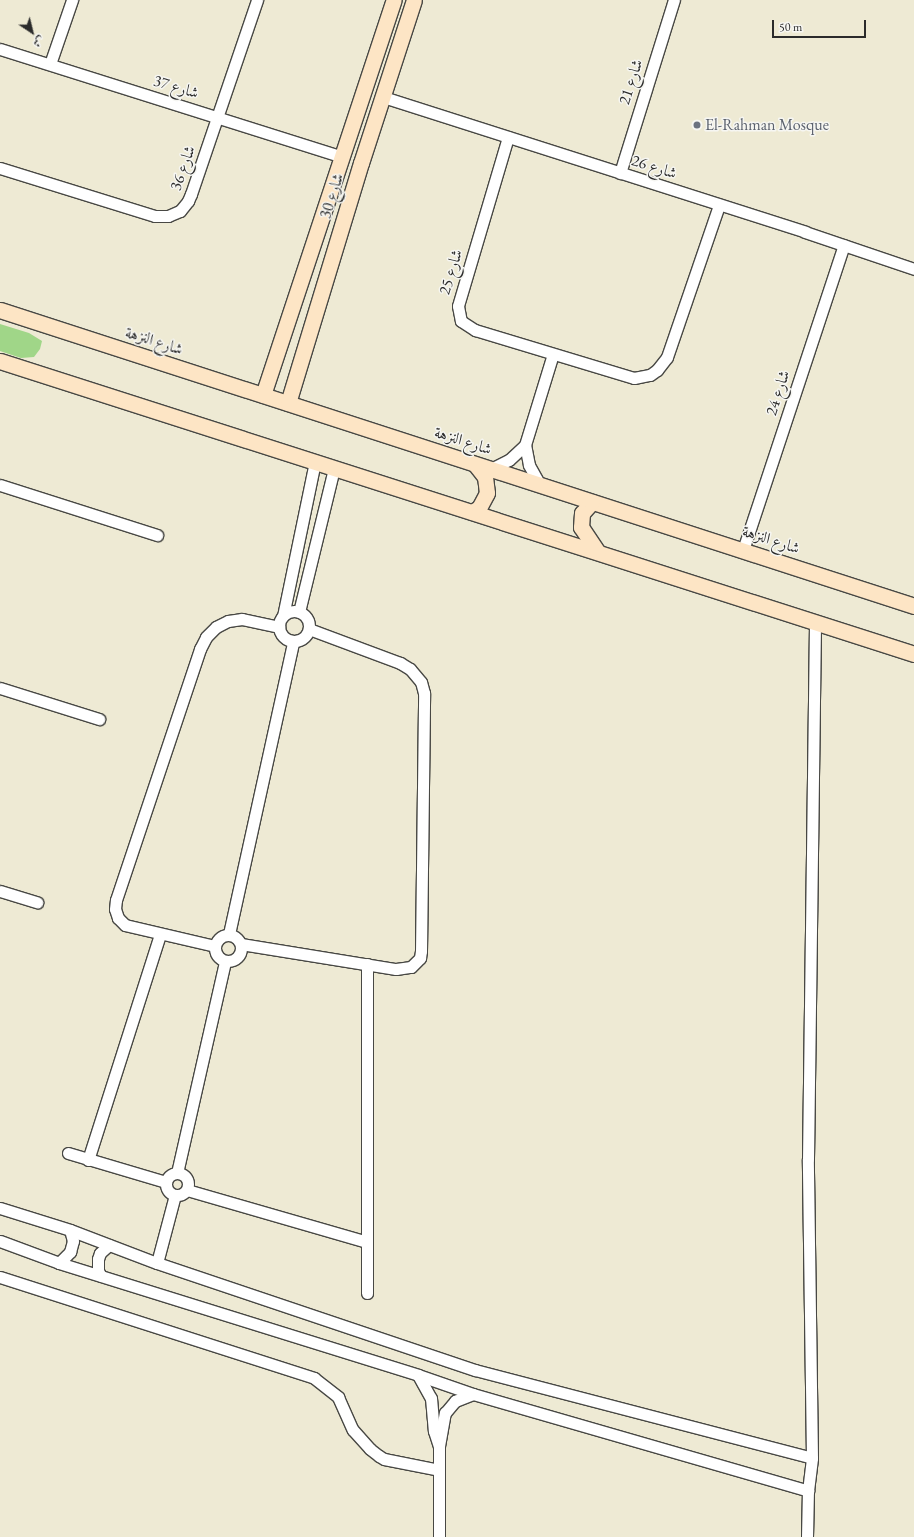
<!DOCTYPE html>
<html>
<head>
<meta charset="utf-8">
<style>
  body { margin:0 }
  #map { position:relative; width:914px; height:1537px; overflow:hidden; background:#eeead4; font-family:"EB Garamond",Amiri,serif }
  div>[style] { position:absolute }
  .green>* { inset:0; background:#a0d688 }
  .roads { filter:drop-shadow(1px 0 #484844) drop-shadow(-1px 0 #484844) drop-shadow(0 1px #484844) drop-shadow(0 -1px #484844) }
  .street>* { height:11px; margin:-5.5px; padding:0 5.5px; transform-origin:5.5px; border-radius:5.5px; background:#fff }
  .street>.ring { margin:-5.5px; padding:0; box-sizing:content-box; background:none; border:11px solid #fff; border-radius:50% }
  .secondary>* { height:15px; margin:-7.5px; padding:0 7.5px; transform-origin:7.5px; border-radius:7.5px; background:#fde5c5 }
  .dots>* { width:11px; height:11px; translate:-50% -50%; box-sizing:border-box; border:2px solid #f6f6f2; border-radius:50% }
  span { translate:-50% -50%; white-space:nowrap; text-align:center; line-height:1.15; -webkit-text-stroke:3px #f6f6f2; paint-order:stroke }
  .street-label { font-size:16px; color:#2b2b2b }
  .worship-label { font-size:16px; color:#5b616d }
  .left { translate:0 -50%; text-align:left }
  .north { position:absolute; left:12px; top:12px; width:40px; height:40px; -webkit-text-stroke:3px #f6f6f2; paint-order:stroke; rotate:145deg; font-size:11px; font-weight:700; line-height:16px; text-align:center; color:#2b2b2b }
  .north::after { content:''; display:block; margin:auto; width:14px; height:18px; background:#2b2b2b; clip-path:polygon(50% 0,100% 100%,50% 72%,0 100%) }
  .scale { position:absolute; left:772px; top:20px; width:94px; height:18px; box-sizing:border-box; border:2px solid #2b2b2b; border-top:0; padding-left:5px; font-size:12px; line-height:14px; white-space:nowrap; color:#2b2b2b; -webkit-text-stroke:3px #f6f6f2; paint-order:stroke }
</style>
</head>
<body>
<div id="map">
  <div class="green">
    <i style="clip-path:polygon(0 324px,29px 333px,42px 341px,40px 349px,34px 357px,21px 358px,0 351px)"></i>
  </div>
  <div class="roads">
    <div class="street">
      <i style="left:0;top:49px;width:359px;rotate:17.5deg"></i>
      <i style="left:50px;top:64px;width:68px;rotate:-71deg"></i>
      <i style="left:383px;top:97px;width:443px;rotate:17.7deg"></i>
      <i style="left:805px;top:232px;width:115px;rotate:18.7deg"></i>
      <i style="left:508px;top:137px;width:176px;rotate:106.5deg"></i>
      <i style="left:458px;top:306px;width:15px;rotate:79deg"></i>
      <i style="left:461px;top:321px;width:17px;rotate:33deg"></i>
      <i style="left:475px;top:330px;width:166px;rotate:16.8deg"></i>
      <i style="left:634px;top:378px;width:16px;rotate:-11deg"></i>
      <i style="left:650px;top:375px;width:9px;rotate:-36deg"></i>
      <i style="left:657px;top:370px;width:16px;rotate:-52deg"></i>
      <i style="left:667px;top:357px;width:161px;rotate:-71.1deg"></i>
      <i style="left:0;top:168px;width:162px;rotate:17.2deg"></i>
      <i style="left:155px;top:216px;width:13px"></i>
      <i style="left:168px;top:216px;width:13px;rotate:-23deg"></i>
      <i style="left:180px;top:211px;width:13px;rotate:-51deg"></i>
      <i style="left:188px;top:201px;width:8px;rotate:-67deg"></i>
      <i style="left:191px;top:194px;width:205px;rotate:-71.2deg"></i>
      <i style="left:620px;top:173px;width:181px;rotate:-72.7deg"></i>
      <i style="left:491px;top:469px;width:20px;rotate:-27deg"></i>
      <i style="left:509px;top:460px;width:22px;rotate:-43deg"></i>
      <i style="left:0;top:485px;width:165px;rotate:17.7deg"></i>
      <i style="left:540px;top:485px;width:23px;rotate:-119deg"></i>
      <i style="left:529px;top:465px;width:20px;rotate:-101deg"></i>
      <i style="left:525px;top:445px;width:95px;rotate:-72.9deg"></i>
      <i style="left:743px;top:550px;width:321px;rotate:-71.7deg"></i>
      <i class="ring" style="left:279px;top:611px;width:19px;height:19px"></i>
      <i style="left:299px;top:612px;width:148px;rotate:-76.3deg"></i>
      <i style="left:283px;top:616px;width:157px;rotate:-78.3deg"></i>
      <i style="left:0;top:688px;width:104px;rotate:17.4deg"></i>
      <i style="left:0;top:891px;width:39px;rotate:17deg"></i>
      <i style="left:229px;top:934px;width:299px;rotate:-77.6deg"></i>
      <i class="ring" style="left:215px;top:935px;width:15px;height:15px"></i>
      <i style="left:241px;top:944px;width:157px;rotate:9.2deg"></i>
      <i style="left:396px;top:969px;width:15px;rotate:-8deg"></i>
      <i style="left:411px;top:967px;width:13px;rotate:-45deg"></i>
      <i style="left:420px;top:958px;width:7px;rotate:-82deg"></i>
      <i style="left:421px;top:951px;width:258px;rotate:-89.3deg"></i>
      <i style="left:424px;top:693px;width:11px;rotate:-105deg"></i>
      <i style="left:421px;top:682px;width:17px;rotate:-130deg"></i>
      <i style="left:410px;top:669px;width:12px;rotate:-149deg"></i>
      <i style="left:400px;top:663px;width:97px;rotate:-159.5deg"></i>
      <i style="left:215px;top:946px;width:92px;rotate:-166.9deg"></i>
      <i style="left:125px;top:925px;width:10px;rotate:-135deg"></i>
      <i style="left:118px;top:918px;width:9px;rotate:-108deg"></i>
      <i style="left:115px;top:909px;width:9px;rotate:-84deg"></i>
      <i style="left:116px;top:900px;width:265px;rotate:-71.5deg"></i>
      <i style="left:200px;top:649px;width:13px;rotate:-63deg"></i>
      <i style="left:206px;top:637px;width:14px;rotate:-45deg"></i>
      <i style="left:216px;top:627px;width:13px;rotate:-27deg"></i>
      <i style="left:228px;top:621px;width:14px;rotate:-8deg"></i>
      <i style="left:242px;top:619px;width:38px;rotate:12deg"></i>
      <i style="left:68px;top:1153px;width:102px;rotate:16.5deg"></i>
      <i style="left:88px;top:1160px;width:237px;rotate:-72.3deg"></i>
      <i class="ring" style="left:166px;top:1173px;width:11px;height:11px"></i>
      <i style="left:177px;top:1173px;width:217px;rotate:-77.2deg"></i>
      <i style="left:187px;top:1190px;width:187px;rotate:16.1deg"></i>
      <i style="left:0;top:1208px;width:73px;rotate:17.4deg"></i>
      <i style="left:70px;top:1230px;width:93px;rotate:20.8deg"></i>
      <i style="left:157px;top:1263px;width:336px;rotate:18.6deg"></i>
      <i style="left:475px;top:1370px;width:348px;rotate:14.6deg"></i>
      <i style="left:0;top:1241px;width:63px;rotate:20.4deg"></i>
      <i style="left:59px;top:1263px;width:376px;rotate:17.3deg"></i>
      <i style="left:418px;top:1375px;width:58px;rotate:19.1deg"></i>
      <i style="left:473px;top:1394px;width:349px;rotate:16.1deg"></i>
      <i style="left:59px;top:1263px;width:16px;rotate:-45deg"></i>
      <i style="left:70px;top:1252px;width:11px;rotate:-75deg"></i>
      <i style="left:73px;top:1241px;width:11px;rotate:-105deg"></i>
      <i style="left:157px;top:1263px;width:70px;rotate:-75.2deg"></i>
      <i style="left:101px;top:1276px;width:6px;rotate:-121deg"></i>
      <i style="left:98px;top:1271px;width:12px;rotate:-90deg"></i>
      <i style="left:98px;top:1259px;width:6px;rotate:-72deg"></i>
      <i style="left:100px;top:1253px;width:12px;rotate:-42deg"></i>
      <i style="left:0;top:1277px;width:330px;rotate:17.8deg"></i>
      <i style="left:314px;top:1378px;width:31px;rotate:38deg"></i>
      <i style="left:338px;top:1397px;width:36px;rotate:66deg"></i>
      <i style="left:353px;top:1430px;width:25px;rotate:48deg"></i>
      <i style="left:370px;top:1449px;width:11px;rotate:38deg"></i>
      <i style="left:379px;top:1456px;width:6px;rotate:31deg"></i>
      <i style="left:384px;top:1459px;width:56px;rotate:11.3deg"></i>
      <i style="left:367px;top:1293px;width:329px;rotate:-90deg"></i>
      <i style="left:418px;top:1375px;width:26px;rotate:61deg"></i>
      <i style="left:431px;top:1398px;width:33px;rotate:85deg"></i>
      <i style="left:434px;top:1431px;width:16px;rotate:72deg"></i>
      <i style="left:439px;top:1537px;width:91px;rotate:-90deg"></i>
      <i style="left:439px;top:1446px;width:34px;rotate:-80deg"></i>
      <i style="left:445px;top:1413px;width:16px;rotate:-50deg"></i>
      <i style="left:455px;top:1401px;width:19px;rotate:-21deg"></i>
      <i style="left:807px;top:1537px;width:46px;rotate:-88.8deg"></i>
      <i style="left:808px;top:1491px;width:33px;rotate:-83deg"></i>
      <i style="left:812px;top:1458px;width:299px;rotate:-90.8deg"></i>
      <i style="left:808px;top:1159px;width:537px;rotate:-89.25deg"></i>
    </div>
    <div class="secondary">
      <i style="left:0;top:310px;width:961px;rotate:17.94deg"></i>
      <i style="left:0;top:361px;width:960px;rotate:17.77deg"></i>
      <i style="left:263px;top:395px;width:416px;rotate:-71.7deg"></i>
      <i style="left:288px;top:403px;width:251px;rotate:-73.1deg"></i>
      <i style="left:361px;top:163px;width:171px;rotate:-72deg"></i>
      <i style="left:592px;top:502px;width:15px;rotate:132deg"></i>
      <i style="left:582px;top:513px;width:14px;rotate:94deg"></i>
      <i style="left:581px;top:527px;width:30px;rotate:56deg"></i>
      <i style="left:472px;top:512px;width:8px;rotate:-30deg"></i>
      <i style="left:479px;top:508px;width:17px;rotate:-62deg"></i>
      <i style="left:487px;top:493px;width:16px;rotate:-97deg"></i>
      <i style="left:485px;top:477px;width:16px;rotate:-128deg"></i>
    </div>
  </div>
  <div class="dots">
    <i style="left:697px;top:125px;background:#6b7280"></i>
  </div>
  <div class="street-label">
    <span style="left:631px;top:82px;rotate:-72deg">شارع 21</span>
    <span style="left:176px;top:87px;rotate:17deg">شارع 37</span>
    <span style="left:654px;top:167px;rotate:18deg">شارع 26</span>
    <span style="left:183px;top:168px;rotate:-70deg">شارع 36</span>
    <span style="left:332px;top:196px;rotate:-73deg">شارع 30</span>
    <span style="left:451px;top:272px;rotate:-73deg">شارع 25</span>
    <span style="left:154px;top:341px;rotate:18deg">شارع النزهة</span>
    <span style="left:778px;top:393px;rotate:-72deg">شارع 24</span>
    <span style="left:463px;top:441px;rotate:18deg">شارع النزهة</span>
    <span style="left:771px;top:540px;rotate:18deg">شارع النزهة</span>
  </div>
  <div class="worship-label">
    <span class="left" style="left:705px;top:125px">El-Rahman Mosque</span>
  </div>
  <div class="north">ش</div>
  <div class="scale">50 m</div>
</div>
</body>
</html>
